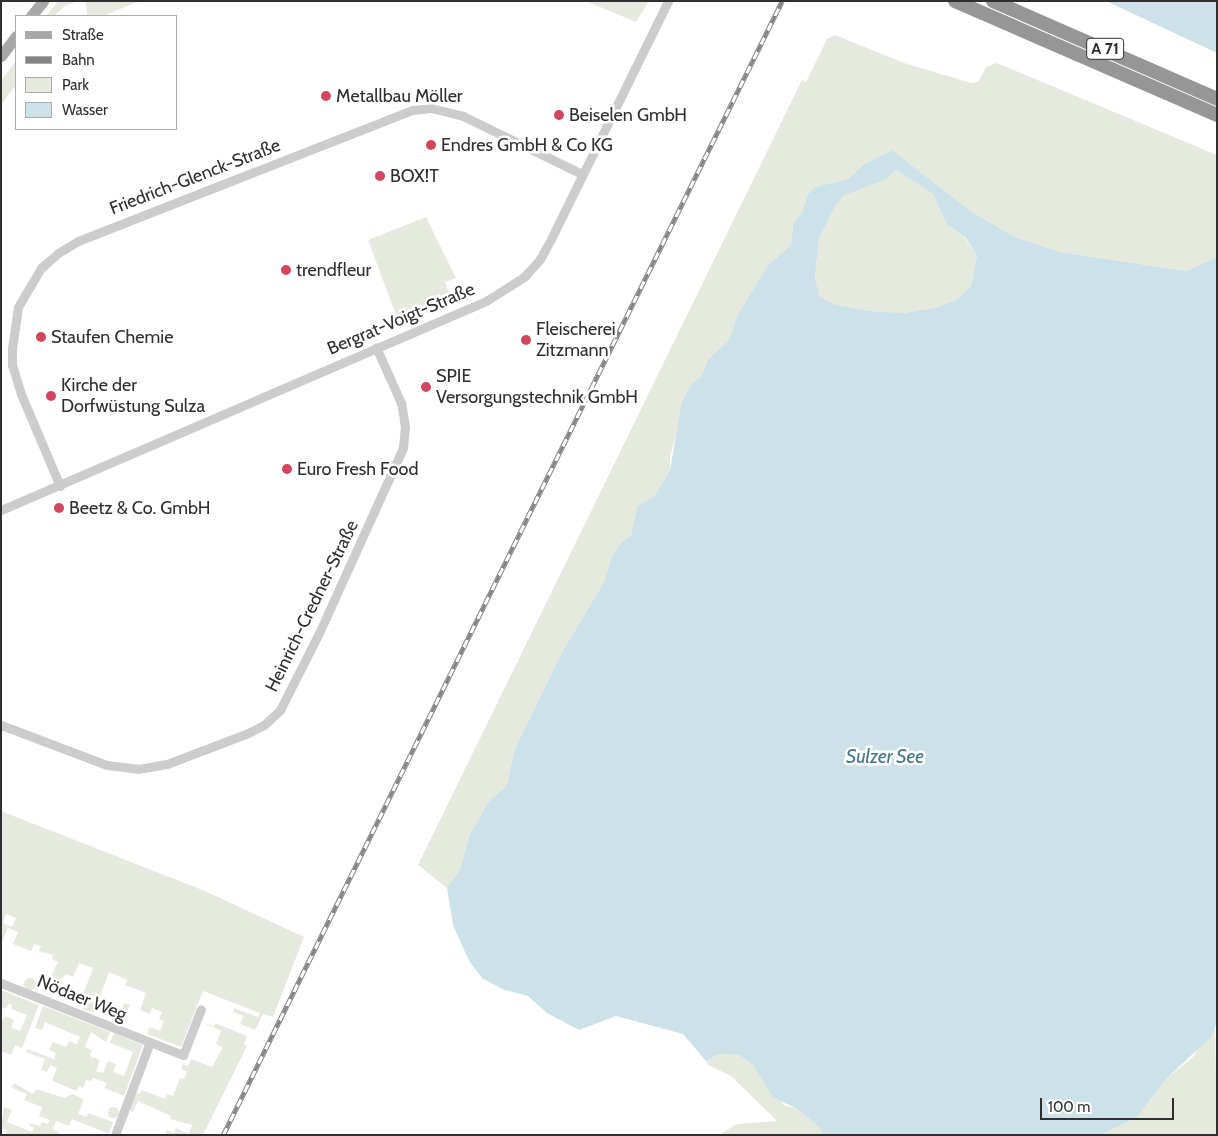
<!DOCTYPE html>
<html>
<head>
<meta charset="utf-8">
<style>
  body { margin:0 }
  #map { position:relative; width:1218px; height:1136px; overflow:hidden; background:#fff; font-family:Cabin,sans-serif }
  div>[style] { position:absolute }
  .green>* { inset:0; background:#e6eade; transform-origin:0 0 }
  .round { border-radius:50% }
  .water>* { inset:0; background:#cce1e8 }
  .minor>* { height:9px; margin:-4.5px; padding:0 4.5px; transform-origin:4.5px; border-radius:4.5px; background:#ccc }
  .major>* { height:11px; margin:-5.5px; padding:0 5.5px; transform-origin:5.5px; border-radius:5.5px; background:#a7a7a7 }
  .highway>* { height:14px; margin:-7px; padding:0 7px; transform-origin:7px; border-radius:7px; background:#969696 }
  .rail>* { height:4.5px; margin-top:-2.25px; transform-origin:0; background:repeating-linear-gradient(90deg,#fff 0 8px,#848484 0 16px); box-sizing:border-box; border-block:1px solid #848484 }
  .dots>* { width:14px; height:14px; translate:-50% -50%; box-sizing:border-box; border:2px solid #fff; border-radius:50% }
  span { translate:-50% -50%; white-space:nowrap; text-align:center; line-height:1.15; -webkit-text-stroke:5px #fff; paint-order:stroke }
  .shield-label span { padding:1px 4px; background:#fff; border:1px solid; border-radius:4px; -webkit-text-stroke-width:0 }
  .shield-label { font-size:16px; color:#2f2f2f; font-weight:700 }
  .poi-label { font-size:18px; color:#2f2f2f }
  .left { translate:0 -50%; text-align:left }
  .street-label { font-size:18px; color:#2f2f2f }
  .water-label { font-size:19px; color:#457689; font-style:italic }
  .frame { position:absolute; inset:0; border:2px solid #2f2f2f; pointer-events:none }
  .legend { position:absolute; left:15px; top:15px; width:162px; height:115px; box-sizing:border-box; background:#fff; border:1px solid #acacac; margin:0; padding:6px 9px; list-style:none; font-size:15px; color:#2f2f2f }
  .legend li { display:flex; align-items:center; gap:10px; height:25px }
  .legend b { width:25px; border:1px solid #acacac }
  .scale { position:absolute; left:1040px; top:1098px; width:134px; height:22px; box-sizing:border-box; border:2px solid #2f2f2f; border-top:0; padding-left:6px; font-size:15px; line-height:18px; white-space:nowrap; color:#2f2f2f; -webkit-text-stroke:4px #fff; paint-order:stroke }
</style>
</head>
<body>
<div id="map">
  <div class="green">
    <i style="clip-path:polygon(58px 1px,78px 1px,65px 6px,54px 16px,46px 16px)"></i>
    <i style="clip-path:polygon(86px 1px,140px 1px,103px 16px,87px 16px)"></i>
    <i style="clip-path:polygon(586px 1px,649px 1px,636px 22px)"></i>
    <i style="clip-path:polygon(835px 35px,904px 63px,971px 83px,978px 82px,986px 67px,997px 63px,1217px 155px,1217px 257px,1186px 271px,1060px 252px,1015px 237px,972px 212px,892px 150px,864px 164px,848px 179px,817px 187px,808px 194px,802px 212px,793px 224px,791px 245px,768px 265px,738px 314px,728px 341px,708px 359px,702px 375px,692px 383px,670px 456px,670px 470px,655px 495px,637px 507px,631px 535px,621px 543px,612px 556px,604px 582px,562px 652px,514px 751px,507px 785px,488px 802px,469px 836px,460px 870px,447px 888px,418px 865px,802px 80px,806px 82px,827px 39px)"></i>
    <i style="clip-path:polygon(16px 61px,16px 85px,1px 105px,1px 81px)"></i>
    <i style="clip-path:polygon(896px 170px,933px 194px,947px 225px,965px 238px,977px 256px,971px 286px,956px 300px,934px 308px,904px 313px,871px 311px,833px 304px,818px 296px,815px 277px,819px 239px,836px 205px,845px 195px)"></i>
    <i style="clip-path:polygon(426px 217px,456px 278px,445px 282px,452px 303px,399px 323px,368px 240px)"></i>
    <i style="clip-path:polygon(evenodd,1px 811px,205px 891px,304px 937px,273px 1017px,263px 1014px,255px 1030px,240px 1024px,243px 1016px,233px 1012px,234px 1008px,258px 1017px,260px 1013px,203px 991px,181px 1047px,147px 1034px,150px 1027px,160px 1031px,164px 1021px,159px 1019px,162px 1012px,152px 1008px,150px 1014px,140px 1010px,146px 993px,125px 985px,127px 980px,109px 972px,94px 1013px,82px 1009px,87px 994px,84px 992px,93px 968px,79px 963px,73px 977px,66px 974px,59px 982px,52px 981px,49px 980px,58px 962px,52px 959px,53px 955px,39px 951px,41px 946px,34px 944px,31px 951px,13px 944px,18px 932px,8px 928px,1px 944px,1px 811px,6px 914px,16px 918px,12px 927px,3px 923px,6px 914px)"></i>
    <i class="round" style="left:24px;top:978px;width:12px;height:12px"></i>
    <i style="clip-path:polygon(1px 990px,39px 1005px,22px 1048px,15px 1045px,11px 1055px,1px 1051px,1px 1022px,5px 1016px,14px 1020px,11px 1027px,20px 1031px,27px 1015px,11px 1009px,12px 1005px,9px 1004px,6px 1009px,1px 1007px)"></i>
    <i style="left:124px;top:1003px;width:6px;height:20px;rotate:18deg"></i>
    <i style="clip-path:polygon(43px 1006px,110px 1032px,106px 1042px,91px 1032px,85px 1047px,92px 1050px,90px 1056px,100px 1060px,96px 1071px,103px 1073px,108px 1061px,116px 1064px,113px 1072px,124px 1076px,133px 1052px,110px 1043px,114px 1033px,143px 1045px,124px 1096px,105px 1088px,107px 1083px,93px 1078px,91px 1081px,86px 1080px,83px 1088px,79px 1086px,77px 1091px,52px 1081px,57px 1068px,50px 1065px,47px 1072px,41px 1070px,45px 1059px,26px 1052px,27px 1049px,54px 1059px,56px 1053px,49px 1050px,53px 1042px,66px 1047px,69px 1041px,77px 1044px,80px 1037px,45px 1022px,42px 1030px,35px 1028px)"></i>
    <i style="clip-path:polygon(1215px 1021px,1217px 1135px,1100px 1135px,1136px 1118px,1167px 1078px,1193px 1057px)"></i>
    <i style="clip-path:polygon(203px 1022px,214px 1026px,215px 1023px,247px 1036px,244px 1044px,247px 1046px,203px 1135px,165px 1135px,167px 1130px,174px 1133px,176px 1128px,189px 1134px,192px 1125px,170px 1119px,171px 1116px,138px 1101px,133px 1112px,128px 1110px,135px 1092px,140px 1094px,142px 1090px,165px 1099px,167px 1094px,173px 1096px,180px 1078px,184px 1079px,187px 1071px,181px 1069px,183px 1064px,188px 1066px,191px 1059px,212px 1067px,223px 1047px,216px 1044px,221px 1031px)"></i>
    <i style="clip-path:polygon(719px 1054px,739px 1055px,753px 1065px,784px 1105px,797px 1109px,819px 1127px,823px 1135px,719px 1135px,737px 1124px,777px 1121px,731px 1076px,708px 1065px,706px 1061px)"></i>
    <i style="clip-path:polygon(14px 1083px,33px 1094px,36px 1089px,65px 1098px,72px 1094px,84px 1099px,78px 1114px,87px 1117px,88px 1113px,113px 1122px,109px 1134px,72px 1119px,69px 1126px,56px 1121px,53px 1129px,63px 1135px,6px 1135px,7px 1130px,1px 1128px,4px 1107px,12px 1110px,7px 1122px,32px 1132px,34px 1128px,27px 1123px,40px 1126px,42px 1122px,48px 1124px,50px 1120px,39px 1116px,42px 1107px,24px 1100px,27px 1094px,12px 1088px)"></i>
    <i class="round" style="left:107.5px;top:1106.5px;width:11px;height:11px"></i>
  </div>
  <div class="water">
    <i style="clip-path:polygon(1106px 1px,1217px 1px,1217px 53px)"></i>
    <i style="clip-path:polygon(evenodd,892px 150px,972px 212px,1015px 237px,1060px 252px,1186px 271px,1217px 257px,1217px 1022px,1211px 1037px,1167px 1078px,1136px 1118px,1100px 1135px,823px 1135px,819px 1127px,797px 1109px,773px 1097px,753px 1065px,739px 1055px,719px 1054px,706px 1061px,683px 1034px,616px 1016px,579px 1030px,547px 1013px,528px 996px,505px 990px,483px 979px,469px 961px,453px 925px,447px 888px,460px 870px,469px 836px,488px 802px,507px 785px,514px 751px,562px 652px,604px 582px,612px 556px,621px 543px,631px 535px,637px 507px,655px 495px,670px 470px,682px 402px,692px 383px,702px 375px,708px 359px,728px 341px,738px 314px,768px 265px,791px 245px,793px 224px,802px 212px,808px 194px,816px 187px,848px 179px,864px 164px,892px 150px,896px 170px,933px 194px,947px 225px,966px 238px,977px 256px,971px 286px,956px 300px,934px 308px,904px 313px,871px 311px,833px 304px,819px 296px,815px 277px,819px 239px,836px 205px,845px 195px,886px 179px,896px 170px)"></i>
  </div>
  <div class="minor">
    <i style="left:60px;top:486px;width:100px;rotate:-113deg"></i>
    <i style="left:21px;top:394px;width:30px;rotate:-107deg"></i>
    <i style="left:12px;top:365px;width:16px;rotate:-90deg"></i>
    <i style="left:12px;top:349px;width:42px;rotate:-81.9deg"></i>
    <i style="left:18px;top:307px;width:45px;rotate:-59.5deg"></i>
    <i style="left:41px;top:268px;width:23px;rotate:-41deg"></i>
    <i style="left:58px;top:253px;width:23px;rotate:-31deg"></i>
    <i style="left:78px;top:241px;width:360px;rotate:-21.4deg"></i>
    <i style="left:413px;top:110px;width:18px;rotate:-6deg"></i>
    <i style="left:431px;top:108px;width:33px;rotate:14deg"></i>
    <i style="left:463px;top:116px;width:132px;rotate:26deg"></i>
    <i style="left:1px;top:510px;width:528px;rotate:-23.31deg"></i>
    <i style="left:486px;top:301px;width:45px;rotate:-32.3deg"></i>
    <i style="left:524px;top:277px;width:24px;rotate:-48deg"></i>
    <i style="left:540px;top:259px;width:23px;rotate:-61deg"></i>
    <i style="left:551px;top:239px;width:265px;rotate:-63.8deg"></i>
    <i style="left:1px;top:725px;width:113px;rotate:20.7deg"></i>
    <i style="left:107px;top:765px;width:31px;rotate:7deg"></i>
    <i style="left:138px;top:769px;width:29px;rotate:-10deg"></i>
    <i style="left:167px;top:764px;width:87px;rotate:-20.9deg"></i>
    <i style="left:248px;top:733px;width:18px;rotate:-27deg"></i>
    <i style="left:264px;top:725px;width:22px;rotate:-43deg"></i>
    <i style="left:280px;top:710px;width:86px;rotate:-63.1deg"></i>
    <i style="left:319px;top:633px;width:203px;rotate:-65.6deg"></i>
    <i style="left:403px;top:448px;width:21px;rotate:-85deg"></i>
    <i style="left:405px;top:427px;width:24px;rotate:-99deg"></i>
    <i style="left:401px;top:403px;width:61px;rotate:-114.1deg"></i>
    <i style="left:1px;top:983px;width:196px;rotate:21.6deg"></i>
    <i style="left:183px;top:1055px;width:49px;rotate:-68.6deg"></i>
    <i style="left:115px;top:1135px;width:99px;rotate:-69.4deg"></i>
  </div>
  <div class="major">
    <i style="left:31px;top:16px;width:19px;rotate:-51deg"></i>
    <i style="left:1px;top:56px;width:25px;rotate:-53deg"></i>
  </div>
  <div class="highway">
    <i style="left:955px;top:1px;width:286px;rotate:23.5deg"></i>
    <i style="left:993px;top:1px;width:244px;rotate:23.6deg"></i>
  </div>
  <div class="rail">
    <i style="left:223px;top:1135px;width:1264px;rotate:-63.76deg"></i>
  </div>
  <div class="dots">
    <i style="left:326px;top:96px;background:#d3445f"></i>
    <i style="left:559px;top:115px;background:#d3445f"></i>
    <i style="left:431px;top:145px;background:#d3445f"></i>
    <i style="left:380px;top:176px;background:#d3445f"></i>
    <i style="left:286px;top:270px;background:#d3445f"></i>
    <i style="left:41px;top:337px;background:#d3445f"></i>
    <i style="left:526px;top:340px;background:#d3445f"></i>
    <i style="left:426px;top:387px;background:#d3445f"></i>
    <i style="left:51px;top:396px;background:#d3445f"></i>
    <i style="left:287px;top:469px;background:#d3445f"></i>
    <i style="left:59px;top:508px;background:#d3445f"></i>
  </div>
  <div class="shield-label">
    <span style="left:1105px;top:49px">A 71</span>
  </div>
  <div class="poi-label">
    <span class="left" style="left:336px;top:96px">Metallbau Möller</span>
    <span class="left" style="left:569px;top:115px">Beiselen GmbH</span>
    <span class="left" style="left:441px;top:145px">Endres GmbH &amp; Co KG</span>
    <span class="left" style="left:390px;top:176px">BOX!T</span>
    <span class="left" style="left:296px;top:270px">trendfleur</span>
    <span class="left" style="left:536px;top:340px">Fleischerei<br>Zitzmann</span>
    <span class="left" style="left:51px;top:337px">Staufen Chemie</span>
    <span class="left" style="left:436px;top:387px">SPIE<br>Versorgungstechnik GmbH</span>
    <span class="left" style="left:61px;top:396px">Kirche der<br>Dorfwüstung Sulza</span>
    <span class="left" style="left:297px;top:469px">Euro Fresh Food</span>
    <span class="left" style="left:69px;top:508px">Beetz &amp; Co. GmbH</span>
  </div>
  <div class="street-label">
    <span style="left:195px;top:177px;rotate:-21deg">Friedrich-Glenck-Straße</span>
    <span style="left:401px;top:319px;rotate:-23deg">Bergrat-Voigt-Straße</span>
    <span style="left:312px;top:606px;rotate:-64deg">Heinrich-Credner-Straße</span>
    <span style="left:82px;top:998px;rotate:22deg">Nödaer Weg</span>
  </div>
  <div class="water-label">
    <span style="left:885px;top:757px">Sulzer See</span>
  </div>
  <div class="frame"></div>
  <ul class="legend">
  <li><b style="height:6px;background:#a7a7a7"></b>Straße</li>
  <li><b style="height:6px;background:#848484"></b>Bahn</li>
  <li><b style="height:14px;background:#e6eade"></b>Park</li>
  <li><b style="height:14px;background:#cce1e8"></b>Wasser</li>
  </ul>
  <div class="scale">100 m</div>
</div>
</body>
</html>
